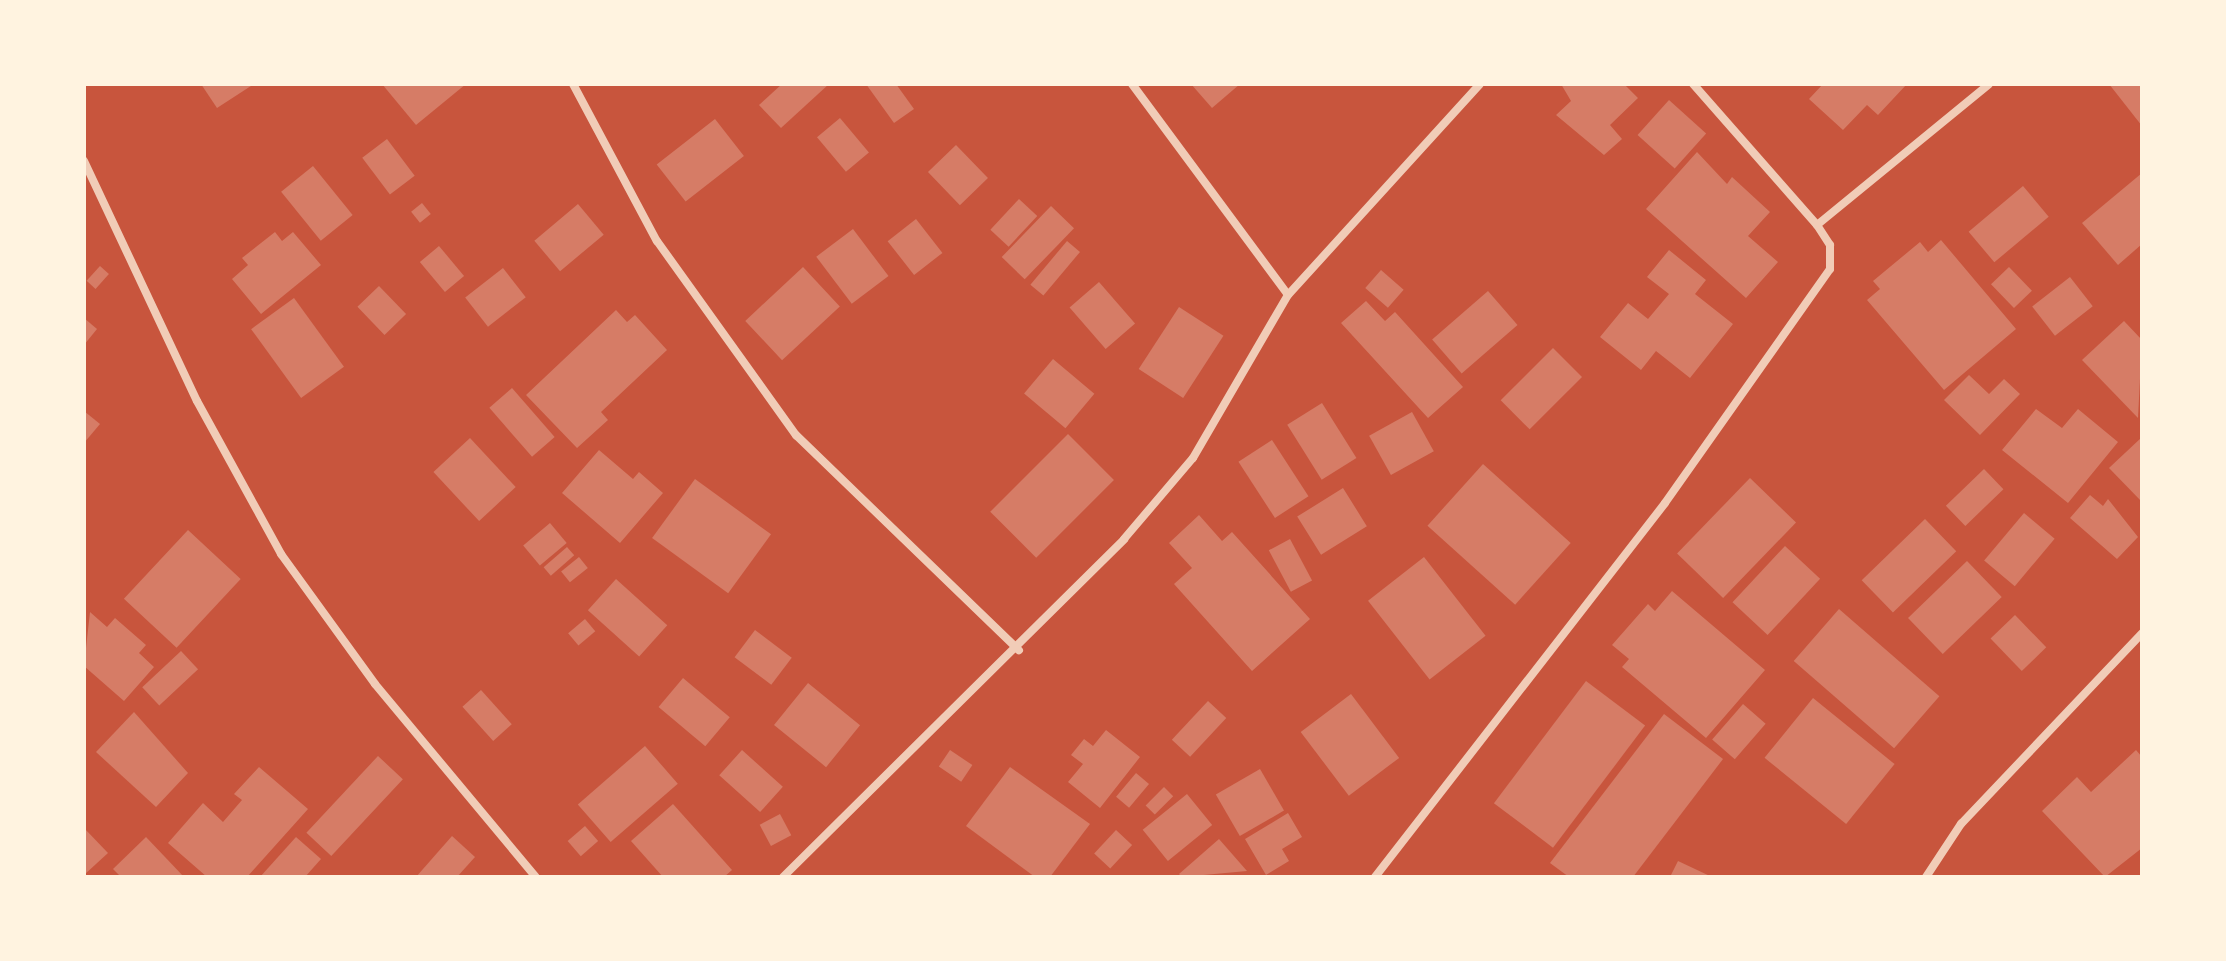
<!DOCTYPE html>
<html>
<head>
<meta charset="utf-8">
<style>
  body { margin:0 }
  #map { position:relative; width:2226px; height:961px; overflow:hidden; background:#c8553d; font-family:"Roboto Condensed",sans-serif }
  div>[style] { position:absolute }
  .building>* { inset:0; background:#d67c66; transform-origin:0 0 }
  .minor>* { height:8px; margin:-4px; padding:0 4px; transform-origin:4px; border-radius:4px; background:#f1ccb7 }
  span { translate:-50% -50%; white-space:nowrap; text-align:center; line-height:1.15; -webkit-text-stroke:8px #fff3e0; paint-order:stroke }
  .frame { position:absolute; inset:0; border:86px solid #fff3e0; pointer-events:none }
</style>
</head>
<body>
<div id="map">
  <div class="building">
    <i style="clip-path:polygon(201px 84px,254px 84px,217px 108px)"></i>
    <i style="clip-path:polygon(382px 84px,466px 84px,416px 125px)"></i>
    <i style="clip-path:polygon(782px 84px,829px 84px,781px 128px,759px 105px)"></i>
    <i style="clip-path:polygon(866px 84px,896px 84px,914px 109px,894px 123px)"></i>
    <i style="clip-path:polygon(1191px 84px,1240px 84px,1212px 108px)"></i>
    <i style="clip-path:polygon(1561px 84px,1624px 84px,1638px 98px,1610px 125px,1622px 139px,1604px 155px,1556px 115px,1571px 101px)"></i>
    <i style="clip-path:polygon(1823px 84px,1907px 84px,1878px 115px,1867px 105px,1843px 130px,1809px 99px)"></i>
    <i style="clip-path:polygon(2109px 84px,2142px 84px,2142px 126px)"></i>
    <i style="left:1669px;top:100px;width:50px;height:47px;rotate:42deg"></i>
    <i style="left:840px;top:118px;width:45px;height:30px;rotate:50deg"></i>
    <i style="left:715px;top:119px;width:47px;height:74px;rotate:52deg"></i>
    <i style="left:387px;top:139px;width:46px;height:31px;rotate:53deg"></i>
    <i style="left:956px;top:145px;width:46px;height:39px;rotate:46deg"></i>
    <i style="clip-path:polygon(1697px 152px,1727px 184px,1732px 177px,1770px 212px,1748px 236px,1778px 262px,1746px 298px,1646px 209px)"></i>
    <i style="left:313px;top:166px;width:63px;height:41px;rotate:51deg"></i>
    <i style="clip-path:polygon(2142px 173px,2142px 244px,2118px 265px,2082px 223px)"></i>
    <i style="left:2023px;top:186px;width:40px;height:71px;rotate:50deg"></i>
    <i style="left:1019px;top:199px;width:25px;height:42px;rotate:43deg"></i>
    <i style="left:422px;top:203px;width:14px;height:14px;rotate:51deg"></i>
    <i style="left:578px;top:204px;width:40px;height:57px;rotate:50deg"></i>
    <i style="left:1051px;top:206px;width:32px;height:71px;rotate:44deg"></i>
    <i style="left:916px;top:219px;width:43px;height:36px;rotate:52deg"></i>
    <i style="left:853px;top:229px;width:59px;height:46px;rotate:53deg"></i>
    <i style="clip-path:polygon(275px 232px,282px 241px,293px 232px,321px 265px,261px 314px,232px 279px,248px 265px,242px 258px)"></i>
    <i style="clip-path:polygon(1941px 240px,2016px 329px,1944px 390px,1867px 300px,1880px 289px,1873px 281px,1920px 242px,1928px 252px)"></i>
    <i style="left:1067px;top:241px;width:17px;height:57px;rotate:40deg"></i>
    <i style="left:439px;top:246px;width:39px;height:25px;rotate:50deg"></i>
    <i style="clip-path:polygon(1669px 250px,1706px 280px,1695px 294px,1733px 324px,1690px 378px,1656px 351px,1641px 370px,1600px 337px,1628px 303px,1648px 319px,1669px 294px,1647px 277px)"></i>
    <i style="left:100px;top:266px;width:12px;height:20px;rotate:42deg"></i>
    <i style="left:803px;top:267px;width:54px;height:79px;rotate:47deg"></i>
    <i style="left:2009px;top:267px;width:33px;height:25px;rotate:46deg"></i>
    <i style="left:503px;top:268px;width:37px;height:48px;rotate:52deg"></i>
    <i style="left:1381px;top:270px;width:30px;height:24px;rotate:41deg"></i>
    <i style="left:2070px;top:277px;width:37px;height:48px;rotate:52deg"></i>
    <i style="left:1099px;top:282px;width:55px;height:39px;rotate:49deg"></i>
    <i style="left:379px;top:286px;width:39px;height:30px;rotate:46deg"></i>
    <i style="left:1488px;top:291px;width:45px;height:74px;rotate:49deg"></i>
    <i style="left:294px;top:298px;width:85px;height:53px;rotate:54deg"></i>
    <i style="clip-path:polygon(1366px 301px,1385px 321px,1395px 312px,1463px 387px,1428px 418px,1341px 323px)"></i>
    <i style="left:1179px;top:307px;width:53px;height:74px;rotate:33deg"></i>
    <i style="clip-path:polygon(616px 310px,627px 322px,635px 315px,667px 350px,601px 412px,608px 420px,577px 448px,526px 395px)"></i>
    <i style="clip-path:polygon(84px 318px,97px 329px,84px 345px)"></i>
    <i style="clip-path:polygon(2124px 321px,2142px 340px,2138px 418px,2082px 360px)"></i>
    <i style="left:1553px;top:348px;width:41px;height:74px;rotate:45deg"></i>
    <i style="left:1053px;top:359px;width:54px;height:45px;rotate:40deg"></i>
    <i style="clip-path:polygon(1969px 375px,1989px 394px,2004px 379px,2020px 394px,1980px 435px,1944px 400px)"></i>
    <i style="left:512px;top:388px;width:65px;height:30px;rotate:49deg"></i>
    <i style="left:1322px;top:403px;width:65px;height:41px;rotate:58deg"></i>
    <i style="clip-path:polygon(2036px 409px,2062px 428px,2078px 409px,2118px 442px,2068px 503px,2002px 450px)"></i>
    <i style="clip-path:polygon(84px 411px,100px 424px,84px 443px)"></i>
    <i style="left:1412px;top:412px;width:45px;height:49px;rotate:61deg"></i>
    <i style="left:1068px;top:434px;width:65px;height:110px;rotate:45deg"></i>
    <i style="clip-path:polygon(2142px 437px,2142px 502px,2109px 468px)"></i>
    <i style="left:470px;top:438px;width:67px;height:50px;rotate:47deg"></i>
    <i style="left:1272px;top:440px;width:67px;height:40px;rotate:57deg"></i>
    <i style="clip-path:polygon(599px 450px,633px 479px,639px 472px,663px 493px,620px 543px,562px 493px)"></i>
    <i style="left:1483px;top:464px;width:118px;height:83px;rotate:42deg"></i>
    <i style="left:1984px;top:469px;width:28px;height:53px;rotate:46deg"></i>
    <i style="left:1750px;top:478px;width:64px;height:105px;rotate:44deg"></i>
    <i style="left:695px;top:479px;width:94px;height:73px;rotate:36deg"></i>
    <i style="left:1343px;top:488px;width:45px;height:54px;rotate:58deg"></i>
    <i style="clip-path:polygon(2090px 495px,2103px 506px,2108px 499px,2138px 537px,2117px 559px,2070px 518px)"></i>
    <i style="left:2024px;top:513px;width:40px;height:62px;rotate:40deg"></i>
    <i style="clip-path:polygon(1199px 515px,1222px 541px,1232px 532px,1310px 619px,1252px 671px,1174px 584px,1192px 568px,1169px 543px)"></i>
    <i style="left:1925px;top:519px;width:45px;height:88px;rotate:46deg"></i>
    <i style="left:550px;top:523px;width:26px;height:35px;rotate:50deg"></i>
    <i style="left:188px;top:530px;width:72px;height:94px;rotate:43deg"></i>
    <i style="left:1290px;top:539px;width:47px;height:24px;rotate:62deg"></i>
    <i style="left:1785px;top:546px;width:48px;height:77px;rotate:43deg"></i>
    <i style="left:567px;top:547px;width:11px;height:31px;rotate:49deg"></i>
    <i style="left:579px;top:557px;width:14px;height:23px;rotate:51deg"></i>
    <i style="left:1424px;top:557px;width:100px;height:71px;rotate:52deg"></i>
    <i style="left:1967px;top:561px;width:50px;height:82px;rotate:46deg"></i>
    <i style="left:616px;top:579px;width:69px;height:42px;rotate:42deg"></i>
    <i style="clip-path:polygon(1672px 591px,1765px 670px,1706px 738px,1622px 667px,1629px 659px,1612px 645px,1648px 604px,1655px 611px)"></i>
    <i style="left:1839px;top:609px;width:133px;height:69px;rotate:41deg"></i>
    <i style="clip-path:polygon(90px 612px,107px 627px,115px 618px,146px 645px,139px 653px,154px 667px,124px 701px,84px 666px)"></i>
    <i style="left:2015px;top:615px;width:45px;height:34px;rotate:46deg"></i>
    <i style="left:585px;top:619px;width:16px;height:22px;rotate:50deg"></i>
    <i style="left:755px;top:630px;width:46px;height:34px;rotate:37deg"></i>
    <i style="left:181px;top:651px;width:25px;height:53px;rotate:47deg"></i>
    <i style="left:683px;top:678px;width:61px;height:38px;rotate:40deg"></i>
    <i style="left:1586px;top:681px;width:74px;height:153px;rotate:37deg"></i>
    <i style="left:808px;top:683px;width:67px;height:54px;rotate:39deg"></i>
    <i style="left:481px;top:690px;width:46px;height:25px;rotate:48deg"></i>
    <i style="left:1351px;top:694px;width:80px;height:63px;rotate:53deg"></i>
    <i style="left:1813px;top:698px;width:105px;height:77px;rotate:39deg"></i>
    <i style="left:1208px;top:701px;width:25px;height:53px;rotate:43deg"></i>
    <i style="left:1743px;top:704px;width:30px;height:47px;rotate:41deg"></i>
    <i style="clip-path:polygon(134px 712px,188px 773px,156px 807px,96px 752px)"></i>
    <i style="clip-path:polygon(1664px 714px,1723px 759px,1633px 877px,1569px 877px,1550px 863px)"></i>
    <i style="clip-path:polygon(1106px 730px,1140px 757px,1100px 808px,1068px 782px,1083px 764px,1071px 755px,1084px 739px,1093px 746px)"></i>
    <i style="left:645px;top:746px;width:50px;height:89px;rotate:49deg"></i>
    <i style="left:742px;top:750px;width:55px;height:34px;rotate:42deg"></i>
    <i style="left:950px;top:750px;width:27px;height:20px;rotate:34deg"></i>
    <i style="clip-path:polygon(2136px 750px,2142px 757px,2142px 848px,2105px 877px,2042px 811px,2077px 777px,2091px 792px)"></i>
    <i style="left:378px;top:756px;width:34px;height:105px;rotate:43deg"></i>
    <i style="clip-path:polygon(259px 767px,308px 809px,247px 877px,207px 877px,168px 843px,203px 803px,223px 822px,242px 800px,234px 794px)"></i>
    <i style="clip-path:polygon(1010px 767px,1090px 824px,1050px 877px,1035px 877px,966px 826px)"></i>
    <i style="left:1260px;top:769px;width:48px;height:51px;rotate:60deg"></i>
    <i style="left:1136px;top:773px;width:17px;height:31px;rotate:40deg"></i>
    <i style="left:1164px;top:787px;width:13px;height:26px;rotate:45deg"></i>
    <i style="left:1187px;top:794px;width:40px;height:57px;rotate:51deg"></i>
    <i style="clip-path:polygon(673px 804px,732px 870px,724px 877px,663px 877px,631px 841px)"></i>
    <i style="clip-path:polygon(1288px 813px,1302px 837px,1282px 849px,1289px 861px,1266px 875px,1245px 839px)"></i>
    <i style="left:780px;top:814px;width:24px;height:23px;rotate:62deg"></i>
    <i style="left:585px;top:826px;width:20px;height:23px;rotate:49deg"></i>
    <i style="clip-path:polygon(84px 828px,108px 853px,84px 875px)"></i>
    <i style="left:1116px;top:830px;width:22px;height:32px;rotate:43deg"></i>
    <i style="clip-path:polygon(452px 836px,475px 857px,457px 877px,416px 877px)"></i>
    <i style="clip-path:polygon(146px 837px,184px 877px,121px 877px,113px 869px)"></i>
    <i style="clip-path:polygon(296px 837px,321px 859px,305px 877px,260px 877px)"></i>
    <i style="clip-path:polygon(1219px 839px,1247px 871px,1182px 877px,1179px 874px)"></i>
    <i style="clip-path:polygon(1678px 861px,1712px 877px,1670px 877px)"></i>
  </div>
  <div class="minor">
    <i style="left:573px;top:84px;width:178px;rotate:61.9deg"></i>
    <i style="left:657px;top:241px;width:239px;rotate:54.4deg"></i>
    <i style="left:796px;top:435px;width:310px;rotate:44deg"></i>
    <i style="left:1132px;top:84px;width:262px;rotate:53.5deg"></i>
    <i style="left:84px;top:161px;width:265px;rotate:64.8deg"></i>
    <i style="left:197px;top:401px;width:175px;rotate:61.2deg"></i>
    <i style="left:281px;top:554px;width:160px;rotate:54.1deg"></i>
    <i style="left:375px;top:684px;width:251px;rotate:50.2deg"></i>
    <i style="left:1817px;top:225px;width:222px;rotate:-39.3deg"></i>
    <i style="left:783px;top:877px;width:480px;rotate:-44.7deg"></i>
    <i style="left:1124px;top:539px;width:106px;rotate:-49.6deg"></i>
    <i style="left:1193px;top:458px;width:189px;rotate:-59.8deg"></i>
    <i style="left:1288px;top:295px;width:285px;rotate:-47.7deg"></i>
    <i style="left:1375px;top:877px;width:473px;rotate:-52.2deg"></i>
    <i style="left:1665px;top:503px;width:286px;rotate:-54.8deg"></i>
    <i style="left:1830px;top:269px;width:24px;rotate:-90deg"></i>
    <i style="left:1830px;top:245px;width:24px;rotate:-123deg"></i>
    <i style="left:1817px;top:225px;width:188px;rotate:-131.3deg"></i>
    <i style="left:1926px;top:877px;width:64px;rotate:-56.6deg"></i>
    <i style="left:1961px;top:824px;width:263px;rotate:-46.5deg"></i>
  </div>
  <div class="frame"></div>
</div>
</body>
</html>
